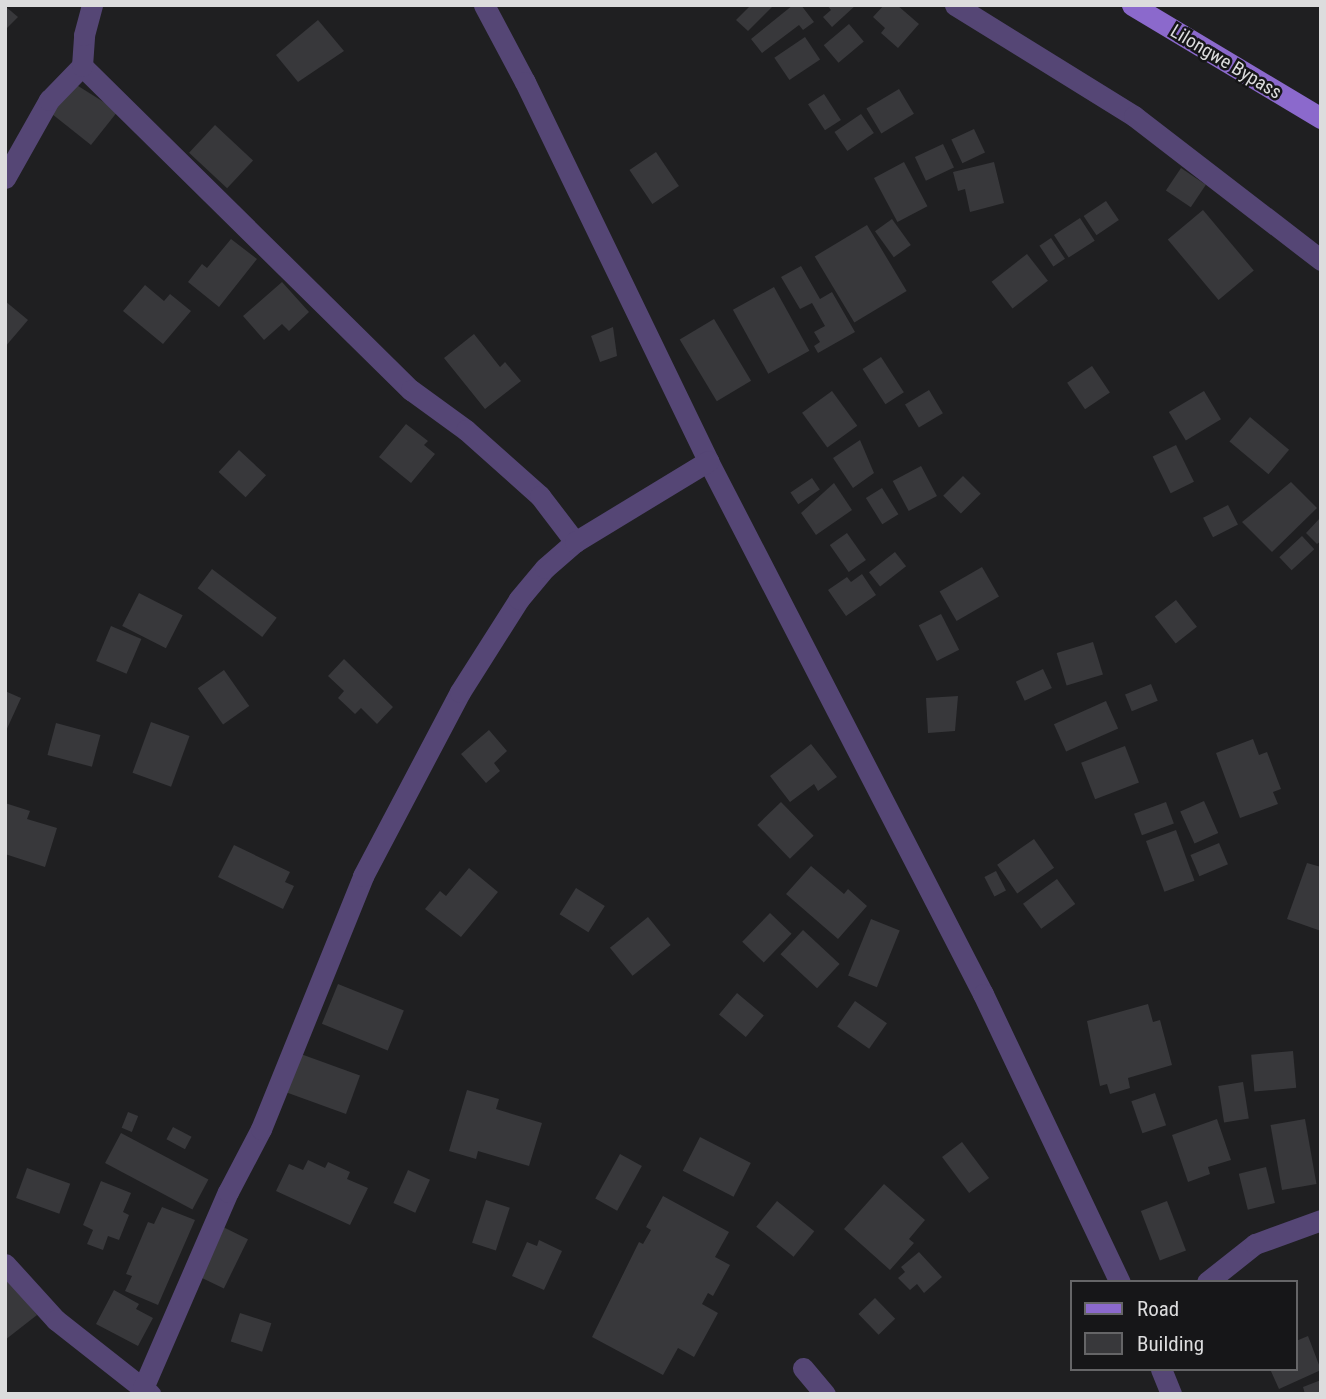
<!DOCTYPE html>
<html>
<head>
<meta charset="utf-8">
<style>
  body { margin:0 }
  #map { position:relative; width:1326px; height:1399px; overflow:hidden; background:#1f1f21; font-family:"Roboto Condensed",sans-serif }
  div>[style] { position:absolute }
  .building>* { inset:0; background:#38383b; transform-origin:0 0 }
  .minor>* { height:21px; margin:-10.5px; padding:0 10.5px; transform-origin:10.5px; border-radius:10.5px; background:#554675 }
  .major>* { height:21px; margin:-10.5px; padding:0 10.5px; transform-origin:10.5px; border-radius:10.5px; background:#8b69cc }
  span { translate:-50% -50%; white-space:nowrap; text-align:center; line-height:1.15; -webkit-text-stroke:5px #161618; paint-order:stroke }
  .street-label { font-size:19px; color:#dcdcdd }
  .frame { position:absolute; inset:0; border:7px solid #dcdcdd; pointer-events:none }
  .legend { position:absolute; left:1070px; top:1280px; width:228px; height:91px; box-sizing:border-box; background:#161618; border:2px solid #656567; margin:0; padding:9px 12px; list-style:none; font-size:21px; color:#dcdcdd }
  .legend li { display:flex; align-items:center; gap:14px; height:35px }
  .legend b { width:35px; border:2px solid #656567 }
</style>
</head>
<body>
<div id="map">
  <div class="building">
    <i style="clip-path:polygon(751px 5px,774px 5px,748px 31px,736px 20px)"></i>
    <i style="clip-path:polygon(793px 5px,801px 5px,814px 22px,803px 30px,799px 25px,762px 53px,751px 39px)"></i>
    <i style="clip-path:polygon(827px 5px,856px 5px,832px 27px,823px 17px,831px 10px)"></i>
    <i style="clip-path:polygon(884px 5px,897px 5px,919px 24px,898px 48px,881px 33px,885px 28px,873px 17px)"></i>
    <i style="clip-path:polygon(5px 6px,18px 17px,5px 30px)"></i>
    <i style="clip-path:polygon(318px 20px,344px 51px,298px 82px,276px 55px)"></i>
    <i style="left:849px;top:24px;width:23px;height:33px;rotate:50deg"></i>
    <i style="left:805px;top:37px;width:27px;height:37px;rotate:56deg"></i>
    <i style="clip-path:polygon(75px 84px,118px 111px,91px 145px,52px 114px)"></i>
    <i style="left:899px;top:89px;width:29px;height:38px;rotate:59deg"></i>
    <i style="left:824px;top:94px;width:31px;height:19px;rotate:57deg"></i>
    <i style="left:861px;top:114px;width:23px;height:32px;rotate:56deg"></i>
    <i style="left:215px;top:125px;width:52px;height:38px;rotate:43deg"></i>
    <i style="left:974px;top:129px;width:26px;height:25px;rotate:65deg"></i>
    <i style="left:943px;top:144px;width:26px;height:31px;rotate:65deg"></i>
    <i style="left:656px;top:152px;width:41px;height:32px;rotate:56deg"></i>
    <i style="left:904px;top:162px;width:50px;height:34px;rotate:62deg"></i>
    <i style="clip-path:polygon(994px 162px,1004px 203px,970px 212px,965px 189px,958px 191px,953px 172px)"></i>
    <i style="left:1181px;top:168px;width:30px;height:27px;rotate:34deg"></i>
    <i style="left:1106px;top:201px;width:23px;height:27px;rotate:56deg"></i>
    <i style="left:1203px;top:210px;width:79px;height:46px;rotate:50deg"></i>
    <i style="left:1080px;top:218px;width:27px;height:31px;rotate:57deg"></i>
    <i style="left:892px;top:219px;width:32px;height:21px;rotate:54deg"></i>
    <i style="left:867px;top:225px;width:77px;height:61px;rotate:59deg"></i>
    <i style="left:1051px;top:238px;width:25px;height:14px;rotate:56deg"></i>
    <i style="clip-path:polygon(231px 239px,257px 259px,219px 307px,188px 282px,202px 264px,207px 268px)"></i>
    <i style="left:1027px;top:254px;width:34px;height:45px;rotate:52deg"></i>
    <i style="clip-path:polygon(801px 266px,820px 299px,832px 292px,855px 332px,818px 353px,814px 346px,820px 342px,814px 332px,825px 326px,812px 303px,800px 309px,781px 277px)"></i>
    <i style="clip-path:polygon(282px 282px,309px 312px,289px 331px,282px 324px,264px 340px,243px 316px)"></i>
    <i style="clip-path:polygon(145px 285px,164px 301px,170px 294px,191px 311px,163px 344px,123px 311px)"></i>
    <i style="left:774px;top:287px;width:73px;height:47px;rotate:61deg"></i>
    <i style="clip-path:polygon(5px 301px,28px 320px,5px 347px)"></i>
    <i style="left:714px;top:319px;width:72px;height:40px;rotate:59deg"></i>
    <i style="clip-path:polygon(613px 327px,617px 356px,600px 362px,591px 336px)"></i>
    <i style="clip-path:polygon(474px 334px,500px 367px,505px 362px,521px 381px,485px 409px,444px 358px)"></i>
    <i style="left:881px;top:357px;width:42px;height:22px;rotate:57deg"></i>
    <i style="left:1092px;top:366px;width:32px;height:30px;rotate:56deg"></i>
    <i style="left:929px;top:390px;width:27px;height:28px;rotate:59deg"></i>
    <i style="left:832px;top:391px;width:43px;height:37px;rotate:54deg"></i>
    <i style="left:1204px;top:391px;width:33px;height:41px;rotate:59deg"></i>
    <i style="left:1250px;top:417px;width:51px;height:32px;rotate:40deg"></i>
    <i style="clip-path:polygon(406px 424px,428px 441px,424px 445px,435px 454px,411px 483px,379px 457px)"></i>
    <i style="clip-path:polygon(860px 440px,874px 473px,853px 488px,833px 458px)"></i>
    <i style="left:1176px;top:445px;width:41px;height:26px;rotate:64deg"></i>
    <i style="left:239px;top:450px;width:37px;height:30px;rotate:43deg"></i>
    <i style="left:921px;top:466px;width:34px;height:32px;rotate:62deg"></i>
    <i style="left:963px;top:476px;width:25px;height:28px;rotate:45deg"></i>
    <i style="left:812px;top:478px;width:14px;height:26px;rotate:56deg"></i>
    <i style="clip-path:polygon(1291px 482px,1317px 508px,1272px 552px,1242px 522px)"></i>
    <i style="clip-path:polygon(834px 483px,852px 510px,816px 535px,801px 513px)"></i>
    <i style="left:882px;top:488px;width:31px;height:19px;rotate:58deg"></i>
    <i style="left:1228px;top:505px;width:22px;height:28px;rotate:63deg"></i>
    <i style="clip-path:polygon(1321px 517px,1321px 541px,1317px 544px,1306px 533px)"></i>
    <i style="left:847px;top:533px;width:33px;height:21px;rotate:55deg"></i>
    <i style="left:1302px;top:536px;width:18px;height:31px;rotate:47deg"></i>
    <i style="left:895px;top:552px;width:18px;height:33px;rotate:52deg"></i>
    <i style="left:982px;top:567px;width:34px;height:49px;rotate:60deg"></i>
    <i style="left:212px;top:569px;width:81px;height:24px;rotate:37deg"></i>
    <i style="clip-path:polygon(862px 574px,876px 595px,846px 616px,828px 590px,847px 577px,851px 582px)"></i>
    <i style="left:139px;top:593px;width:49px;height:37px;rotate:27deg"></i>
    <i style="left:1176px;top:600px;width:34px;height:27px;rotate:52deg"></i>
    <i style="left:941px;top:614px;width:40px;height:25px;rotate:63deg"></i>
    <i style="left:111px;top:626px;width:33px;height:38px;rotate:23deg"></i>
    <i style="left:1093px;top:642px;width:34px;height:38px;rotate:73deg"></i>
    <i style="clip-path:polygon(344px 659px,393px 707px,377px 724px,361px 708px,355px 714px,338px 698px,344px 691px,328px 676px)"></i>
    <i style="left:1043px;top:669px;width:21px;height:30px;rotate:65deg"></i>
    <i style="left:224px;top:670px;width:44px;height:32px;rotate:55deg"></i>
    <i style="left:1151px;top:684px;width:18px;height:28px;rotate:68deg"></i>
    <i style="clip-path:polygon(5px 691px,21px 698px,5px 733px)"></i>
    <i style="clip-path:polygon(958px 696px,955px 731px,928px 733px,926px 698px)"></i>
    <i style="left:1106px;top:701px;width:30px;height:57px;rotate:66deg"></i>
    <i style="left:151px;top:722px;width:41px;height:54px;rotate:20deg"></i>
    <i style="left:56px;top:723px;width:46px;height:33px;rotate:15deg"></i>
    <i style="clip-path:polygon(489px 730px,507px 751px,494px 763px,500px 771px,486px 783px,461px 754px)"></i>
    <i style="clip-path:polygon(1253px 739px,1259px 755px,1267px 752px,1281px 789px,1273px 792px,1278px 804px,1240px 818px,1216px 753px)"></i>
    <i style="clip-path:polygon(811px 744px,837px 777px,818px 791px,814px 784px,790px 802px,770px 776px)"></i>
    <i style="left:1125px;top:746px;width:39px;height:47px;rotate:69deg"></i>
    <i style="left:1204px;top:801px;width:35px;height:26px;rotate:66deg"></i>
    <i style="left:781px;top:802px;width:47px;height:33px;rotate:46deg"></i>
    <i style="left:1166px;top:802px;width:23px;height:34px;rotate:70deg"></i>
    <i style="clip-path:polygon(5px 803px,30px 811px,27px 819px,57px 828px,45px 867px,5px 854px)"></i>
    <i style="left:1176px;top:830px;width:54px;height:32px;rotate:70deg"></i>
    <i style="left:1034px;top:839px;width:35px;height:45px;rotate:55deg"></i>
    <i style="left:1219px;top:843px;width:23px;height:31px;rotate:67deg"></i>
    <i style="clip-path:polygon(234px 845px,290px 872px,285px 882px,294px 886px,283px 909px,218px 877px)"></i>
    <i style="clip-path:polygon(1307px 863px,1321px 867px,1321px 931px,1287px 919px)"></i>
    <i style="clip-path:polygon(811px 866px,844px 894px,848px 889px,867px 906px,838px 939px,786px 894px)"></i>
    <i style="clip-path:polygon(469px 868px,498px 892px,461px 937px,425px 909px,440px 891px,446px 896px)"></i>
    <i style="left:996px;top:871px;width:22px;height:13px;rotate:63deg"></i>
    <i style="left:1057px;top:879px;width:31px;height:42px;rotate:54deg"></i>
    <i style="left:576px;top:888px;width:34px;height:31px;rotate:32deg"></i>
    <i style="left:770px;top:913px;width:30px;height:40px;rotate:44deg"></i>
    <i style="left:648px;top:917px;width:36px;height:49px;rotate:51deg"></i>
    <i style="left:871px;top:919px;width:31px;height:61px;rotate:22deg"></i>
    <i style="left:803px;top:930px;width:50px;height:33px;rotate:43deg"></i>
    <i style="left:338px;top:984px;width:71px;height:43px;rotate:22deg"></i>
    <i style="left:737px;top:993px;width:35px;height:28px;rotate:40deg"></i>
    <i style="left:855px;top:1001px;width:39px;height:31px;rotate:35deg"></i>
    <i style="clip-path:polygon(1148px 1004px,1153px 1022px,1160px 1020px,1172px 1065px,1128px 1078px,1130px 1088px,1110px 1094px,1107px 1084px,1100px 1086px,1087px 1021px)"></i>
    <i style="left:1293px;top:1051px;width:37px;height:42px;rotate:85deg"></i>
    <i style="left:298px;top:1053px;width:66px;height:41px;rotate:20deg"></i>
    <i style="left:1243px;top:1082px;width:37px;height:25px;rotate:81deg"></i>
    <i style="clip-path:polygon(467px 1090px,499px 1099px,496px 1109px,542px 1123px,529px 1166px,478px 1151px,476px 1159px,449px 1151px)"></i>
    <i style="left:1155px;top:1093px;width:34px;height:25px;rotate:71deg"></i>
    <i style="left:128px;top:1112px;width:11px;height:17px;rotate:22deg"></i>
    <i style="clip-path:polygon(1217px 1119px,1231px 1160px,1208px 1167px,1210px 1174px,1188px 1182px,1172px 1135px)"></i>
    <i style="left:1305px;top:1119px;width:66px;height:35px;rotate:80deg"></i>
    <i style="left:173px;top:1127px;width:21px;height:14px;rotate:28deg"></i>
    <i style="left:121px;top:1133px;width:99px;height:34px;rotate:28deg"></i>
    <i style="left:700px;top:1137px;width:57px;height:38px;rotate:27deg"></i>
    <i style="left:962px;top:1142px;width:45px;height:25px;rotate:53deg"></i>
    <i style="left:620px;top:1154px;width:25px;height:51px;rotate:29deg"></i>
    <i style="clip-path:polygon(308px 1160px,325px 1168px,328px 1162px,350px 1172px,347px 1179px,368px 1188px,350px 1225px,276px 1191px,289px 1164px,303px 1170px)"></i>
    <i style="left:1266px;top:1167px;width:37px;height:28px;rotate:76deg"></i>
    <i style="left:27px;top:1168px;width:46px;height:32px;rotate:20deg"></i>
    <i style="left:408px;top:1170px;width:24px;height:36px;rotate:24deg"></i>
    <i style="clip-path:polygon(101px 1181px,131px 1193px,123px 1212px,129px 1215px,119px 1240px,108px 1236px,103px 1250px,87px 1244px,93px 1230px,83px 1225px)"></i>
    <i style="clip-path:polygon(884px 1184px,925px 1220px,909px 1239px,914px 1243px,890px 1270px,844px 1229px)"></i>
    <i style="clip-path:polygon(663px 1196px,729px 1232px,715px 1257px,730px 1265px,713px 1296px,708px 1293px,702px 1304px,718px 1313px,694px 1357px,678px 1348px,663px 1375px,592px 1337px,639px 1242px,643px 1244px,651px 1230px,646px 1227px)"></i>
    <i style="left:486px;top:1200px;width:25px;height:45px;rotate:18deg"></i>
    <i style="left:777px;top:1201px;width:48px;height:33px;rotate:39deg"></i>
    <i style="left:1167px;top:1201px;width:53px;height:28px;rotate:69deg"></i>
    <i style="clip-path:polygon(162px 1207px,195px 1220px,158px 1305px,125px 1291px,132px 1276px,126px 1274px,148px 1222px,154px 1224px)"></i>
    <i style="left:221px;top:1226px;width:30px;height:55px;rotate:26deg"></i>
    <i style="clip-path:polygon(539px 1240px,562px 1251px,544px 1290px,512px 1276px,527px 1242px,537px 1246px)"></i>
    <i style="clip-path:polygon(919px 1252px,942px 1277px,924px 1293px,917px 1284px,910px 1290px,898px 1278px,905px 1272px,901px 1267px)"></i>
    <i style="clip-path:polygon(5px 1275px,37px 1315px,5px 1340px)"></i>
    <i style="clip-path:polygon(114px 1290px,139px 1304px,136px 1309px,153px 1318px,138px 1346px,96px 1324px)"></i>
    <i style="left:875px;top:1298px;width:29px;height:23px;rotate:46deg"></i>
    <i style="left:240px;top:1313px;width:33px;height:30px;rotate:18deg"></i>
    <i style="clip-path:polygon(1308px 1336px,1321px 1370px,1279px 1389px,1270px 1369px,1296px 1369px,1296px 1341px)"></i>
    <i style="clip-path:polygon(1321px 1380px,1321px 1394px,1305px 1394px,1303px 1387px)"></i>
  </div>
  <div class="minor">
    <i style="left:484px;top:5px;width:87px;rotate:62deg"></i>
    <i style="left:525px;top:82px;width:421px;rotate:64.2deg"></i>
    <i style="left:708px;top:461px;width:600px;rotate:62.71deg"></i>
    <i style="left:983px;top:994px;width:319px;rotate:64.6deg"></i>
    <i style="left:955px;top:5px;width:211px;rotate:31.8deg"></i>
    <i style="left:1134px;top:116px;width:236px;rotate:37.6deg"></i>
    <i style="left:82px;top:66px;width:462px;rotate:44.6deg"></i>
    <i style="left:411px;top:390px;width:68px;rotate:36deg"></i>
    <i style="left:466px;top:430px;width:99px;rotate:41.7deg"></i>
    <i style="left:540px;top:496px;width:58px;rotate:52.7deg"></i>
    <i style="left:5px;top:178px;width:90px;rotate:-60.6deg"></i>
    <i style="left:49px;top:100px;width:47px;rotate:-45.9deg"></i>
    <i style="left:82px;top:66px;width:31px;rotate:-86deg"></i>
    <i style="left:84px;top:35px;width:31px;rotate:-75deg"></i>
    <i style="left:5px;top:1264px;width:76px;rotate:47.7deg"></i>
    <i style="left:56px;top:1320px;width:120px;rotate:38.2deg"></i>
    <i style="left:1207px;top:1282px;width:61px;rotate:-38.4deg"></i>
    <i style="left:1255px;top:1244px;width:70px;rotate:-20deg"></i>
    <i style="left:803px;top:1368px;width:34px;rotate:50deg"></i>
    <i style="left:1161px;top:1369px;width:27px;rotate:68deg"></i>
    <i style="left:143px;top:1388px;width:214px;rotate:-66.6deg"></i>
    <i style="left:228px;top:1192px;width:71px;rotate:-62.4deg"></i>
    <i style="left:261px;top:1129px;width:273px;rotate:-68deg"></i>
    <i style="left:363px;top:876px;width:208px;rotate:-62.2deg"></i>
    <i style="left:460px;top:692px;width:110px;rotate:-57.6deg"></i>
    <i style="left:519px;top:599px;width:40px;rotate:-50deg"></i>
    <i style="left:545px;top:568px;width:40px;rotate:-41deg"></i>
    <i style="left:575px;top:542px;width:156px;rotate:-31.3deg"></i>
  </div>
  <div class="major">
    <i style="left:1132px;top:5px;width:220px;rotate:30.9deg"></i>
  </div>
  <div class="street-label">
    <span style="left:1226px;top:62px;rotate:31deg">Lilongwe Bypass</span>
  </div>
  <div class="frame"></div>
  <ul class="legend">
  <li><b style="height:9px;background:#8b69cc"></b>Road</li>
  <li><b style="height:19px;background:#38383b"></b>Building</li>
  </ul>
</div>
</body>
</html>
